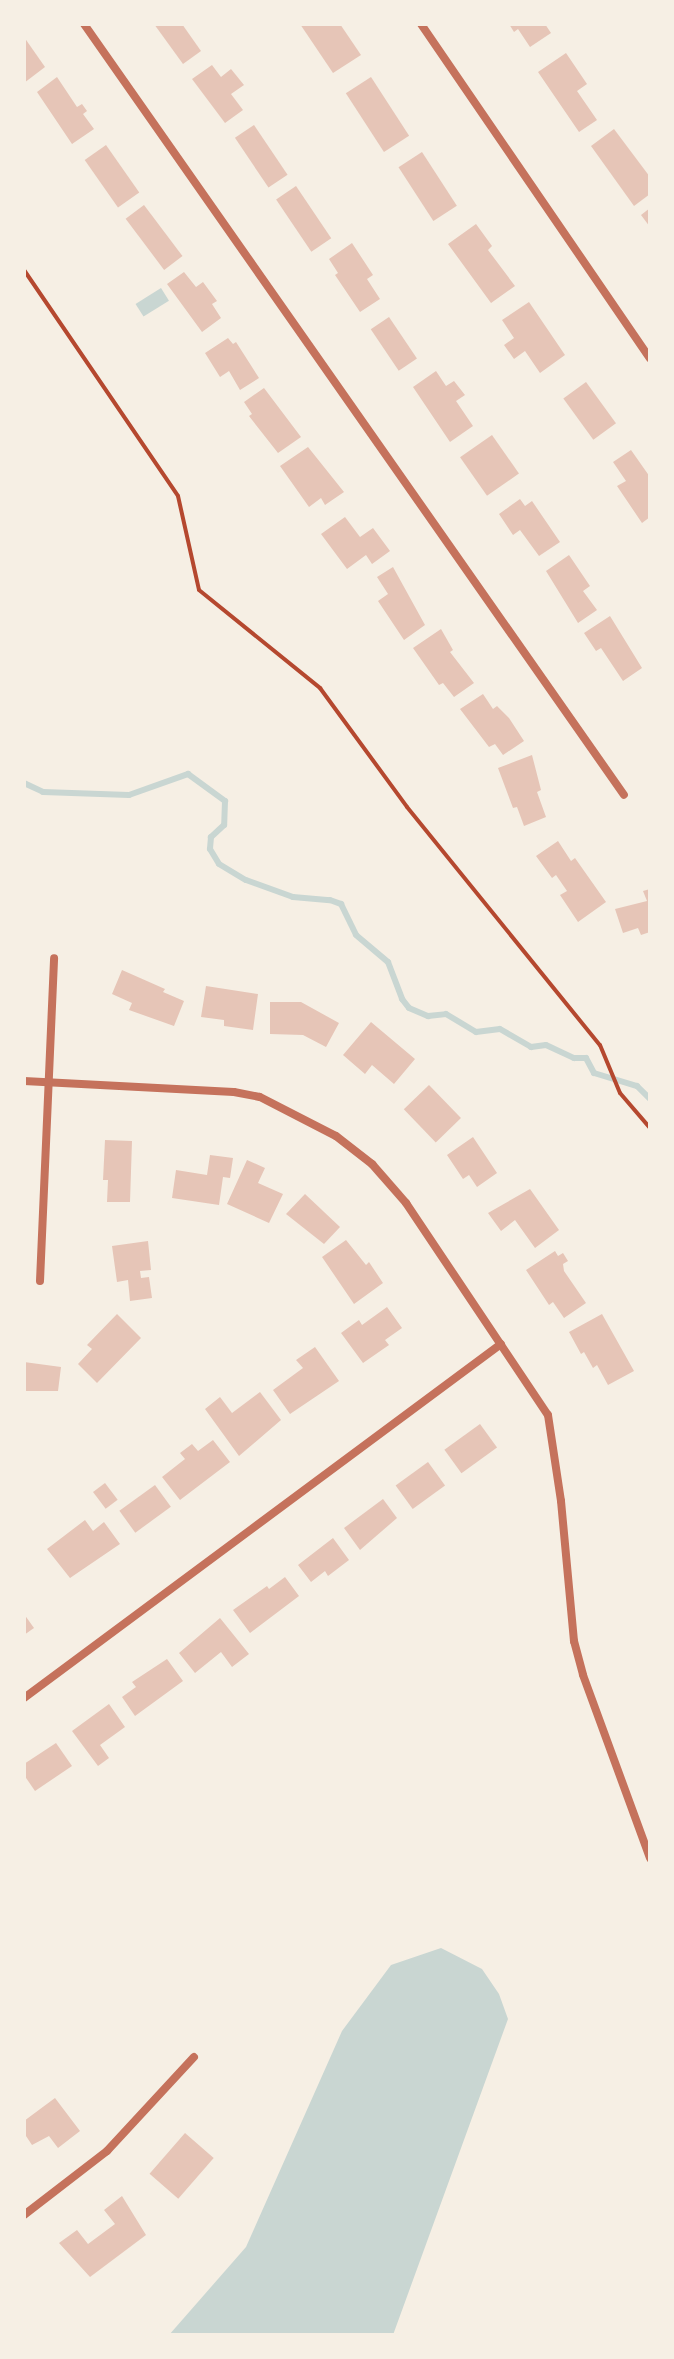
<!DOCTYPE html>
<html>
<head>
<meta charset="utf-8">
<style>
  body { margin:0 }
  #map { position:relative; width:674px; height:2359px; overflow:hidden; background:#f6efe4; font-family:"Nunito Sans",sans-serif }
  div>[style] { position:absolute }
  .water>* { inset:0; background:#c9d6d2; transform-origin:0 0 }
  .stream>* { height:6px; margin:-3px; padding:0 3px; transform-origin:3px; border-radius:3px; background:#c9d6d2 }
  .building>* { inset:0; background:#e6c5b7; transform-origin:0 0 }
  .path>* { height:4px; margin:-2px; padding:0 2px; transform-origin:2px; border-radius:2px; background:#b5482f }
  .minor>* { height:8px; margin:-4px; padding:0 4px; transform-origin:4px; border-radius:4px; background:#c5725c }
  span { translate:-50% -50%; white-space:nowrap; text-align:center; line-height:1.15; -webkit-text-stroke:6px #f6efe4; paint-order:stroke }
  .frame { position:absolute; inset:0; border:26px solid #f6efe4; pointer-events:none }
</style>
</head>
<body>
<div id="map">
  <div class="water">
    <i style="left:161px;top:288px;width:15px;height:30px;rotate:58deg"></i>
    <i style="clip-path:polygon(441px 1948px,482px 1969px,499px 1994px,508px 2019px,393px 2335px,169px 2335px,246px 2247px,342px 2031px,391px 1965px)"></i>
  </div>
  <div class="stream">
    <i style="left:24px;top:783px;width:21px;rotate:25deg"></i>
    <i style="left:43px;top:792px;width:86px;rotate:2deg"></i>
    <i style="left:129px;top:795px;width:63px;rotate:-19.6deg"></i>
    <i style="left:188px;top:774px;width:46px;rotate:36.1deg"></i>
    <i style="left:225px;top:801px;width:24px;rotate:92deg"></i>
    <i style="left:224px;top:825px;width:18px;rotate:137deg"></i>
    <i style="left:211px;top:837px;width:12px;rotate:95deg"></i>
    <i style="left:210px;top:849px;width:17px;rotate:59deg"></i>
    <i style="left:219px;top:864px;width:31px;rotate:31deg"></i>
    <i style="left:246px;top:880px;width:50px;rotate:19.9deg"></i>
    <i style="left:293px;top:897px;width:37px;rotate:5deg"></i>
    <i style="left:330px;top:900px;width:12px;rotate:20deg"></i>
    <i style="left:341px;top:904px;width:34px;rotate:64deg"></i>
    <i style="left:356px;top:935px;width:42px;rotate:40.2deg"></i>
    <i style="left:388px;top:962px;width:40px;rotate:69deg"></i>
    <i style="left:402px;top:999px;width:11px;rotate:52deg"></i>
    <i style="left:409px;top:1008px;width:21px;rotate:23deg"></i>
    <i style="left:428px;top:1016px;width:18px;rotate:-6deg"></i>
    <i style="left:446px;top:1014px;width:35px;rotate:31deg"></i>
    <i style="left:476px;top:1032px;width:24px;rotate:-7deg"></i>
    <i style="left:500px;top:1029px;width:36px;rotate:30deg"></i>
    <i style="left:531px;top:1047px;width:15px;rotate:-8deg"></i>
    <i style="left:546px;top:1045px;width:31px;rotate:25deg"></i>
    <i style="left:574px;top:1058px;width:12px"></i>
    <i style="left:586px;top:1058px;width:17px;rotate:62deg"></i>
    <i style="left:594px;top:1073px;width:45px;rotate:16.8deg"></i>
    <i style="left:637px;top:1086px;width:18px;rotate:45deg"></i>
  </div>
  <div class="building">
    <i style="clip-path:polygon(154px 24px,182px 24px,201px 51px,183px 64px)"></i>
    <i style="clip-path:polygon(300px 24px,340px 24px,361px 55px,333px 73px)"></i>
    <i style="clip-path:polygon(509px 24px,545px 24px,551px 33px,530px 47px,518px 29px,514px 32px)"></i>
    <i style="clip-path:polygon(24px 37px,45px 67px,24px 83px)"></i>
    <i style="clip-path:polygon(566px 53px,587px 84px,577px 91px,597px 120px,579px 132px,538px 72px)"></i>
    <i style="clip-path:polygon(212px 65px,221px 77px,231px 69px,244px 85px,231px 94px,243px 110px,225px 123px,192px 79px)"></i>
    <i style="clip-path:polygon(57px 77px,77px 107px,82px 104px,87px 111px,83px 114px,94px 129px,72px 144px,37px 92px)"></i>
    <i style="left:371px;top:77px;width:70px;height:30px;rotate:57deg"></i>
    <i style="left:254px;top:125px;width:60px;height:23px;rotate:56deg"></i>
    <i style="clip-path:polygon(614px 129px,650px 177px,650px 194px,634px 206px,591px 146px)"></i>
    <i style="left:106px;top:145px;width:58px;height:26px;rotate:55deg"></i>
    <i style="left:422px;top:152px;width:64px;height:28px;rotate:57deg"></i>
    <i style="left:296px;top:186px;width:63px;height:24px;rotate:56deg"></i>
    <i style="left:144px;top:205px;width:64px;height:23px;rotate:53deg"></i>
    <i style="clip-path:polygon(650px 208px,650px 227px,641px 215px)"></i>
    <i style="clip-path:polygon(476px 224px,492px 246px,488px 250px,515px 286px,491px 303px,448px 244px)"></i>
    <i style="clip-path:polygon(352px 243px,373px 275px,367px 279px,380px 299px,360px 312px,335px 275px,338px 273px,329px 259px)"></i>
    <i style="clip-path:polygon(184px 272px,196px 287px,203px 282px,217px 301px,212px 304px,221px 318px,202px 332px,167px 284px)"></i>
    <i style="clip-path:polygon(529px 302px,565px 355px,540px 373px,525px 351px,514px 359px,504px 345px,514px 338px,502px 320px)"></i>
    <i style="left:389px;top:317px;width:50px;height:22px;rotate:56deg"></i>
    <i style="clip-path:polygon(228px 338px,233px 344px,236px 342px,259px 378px,240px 390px,229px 371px,220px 377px,205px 353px)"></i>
    <i style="clip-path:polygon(436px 371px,446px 386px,454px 381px,465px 395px,456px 401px,473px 426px,450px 442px,413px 387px)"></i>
    <i style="left:586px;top:382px;width:51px;height:28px;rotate:54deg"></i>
    <i style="clip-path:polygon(264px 388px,301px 437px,278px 453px,249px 416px,252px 414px,244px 402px)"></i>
    <i style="left:492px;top:435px;width:47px;height:39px;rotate:55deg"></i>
    <i style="clip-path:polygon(308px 447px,344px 492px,325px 505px,321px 498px,309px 507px,280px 466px)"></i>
    <i style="clip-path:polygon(631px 450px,650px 477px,650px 517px,642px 523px,617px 486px,626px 481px,613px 462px)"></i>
    <i style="clip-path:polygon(520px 499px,525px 506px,532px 501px,560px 542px,539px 556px,520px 530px,513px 535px,499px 514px)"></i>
    <i style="clip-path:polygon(345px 517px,360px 537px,373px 528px,390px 551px,372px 564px,366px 555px,347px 569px,321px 534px)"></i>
    <i style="clip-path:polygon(569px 555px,590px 586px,583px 591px,597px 610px,578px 623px,546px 571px)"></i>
    <i style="clip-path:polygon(393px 567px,425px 625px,404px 640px,378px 601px,388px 594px,377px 577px)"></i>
    <i style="clip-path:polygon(610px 616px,642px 668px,623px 681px,601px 648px,596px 651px,584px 633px)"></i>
    <i style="clip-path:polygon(441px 629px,453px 650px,450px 652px,474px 683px,454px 697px,443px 683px,439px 685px,413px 648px)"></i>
    <i style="clip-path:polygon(483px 694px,493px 709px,497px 706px,509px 718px,524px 741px,503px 755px,495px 744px,489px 747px,460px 709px)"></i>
    <i style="clip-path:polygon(532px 755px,541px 790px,537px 792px,546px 817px,524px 826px,517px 807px,513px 808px,498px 768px)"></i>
    <i style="clip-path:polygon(558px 841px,571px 861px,575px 858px,606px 902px,578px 922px,560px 895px,567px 891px,556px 875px,552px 878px,536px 856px)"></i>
    <i style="clip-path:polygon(650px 889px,650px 932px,641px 935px,638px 928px,623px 933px,615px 909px,647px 901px,643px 891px)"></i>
    <i style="clip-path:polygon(122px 970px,165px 989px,163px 992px,184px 1001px,174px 1026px,129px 1010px,132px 1003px,112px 994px)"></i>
    <i style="clip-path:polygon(206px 986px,258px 994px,253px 1030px,224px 1026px,224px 1020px,201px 1017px)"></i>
    <i style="clip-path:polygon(270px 1002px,301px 1002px,339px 1023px,326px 1047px,303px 1035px,270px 1034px)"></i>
    <i style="clip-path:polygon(371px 1022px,415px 1059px,394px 1084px,372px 1065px,365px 1074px,343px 1055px)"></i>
    <i style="left:429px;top:1085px;width:46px;height:35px;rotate:46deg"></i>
    <i style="clip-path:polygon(473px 1137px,497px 1173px,477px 1187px,469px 1175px,463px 1179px,447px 1155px)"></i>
    <i style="clip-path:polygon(105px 1140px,132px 1141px,130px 1202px,107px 1202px,108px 1180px,103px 1180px)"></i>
    <i style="clip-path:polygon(210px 1155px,233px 1158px,230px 1178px,223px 1177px,219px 1205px,172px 1198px,176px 1170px,207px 1175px)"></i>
    <i style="clip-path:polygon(247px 1160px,265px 1168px,258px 1183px,283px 1194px,269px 1223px,227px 1204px)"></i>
    <i style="clip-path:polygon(530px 1189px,559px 1230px,535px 1248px,515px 1220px,501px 1231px,488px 1213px)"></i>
    <i style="clip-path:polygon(305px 1194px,340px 1227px,324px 1244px,286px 1214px)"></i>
    <i style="clip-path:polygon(346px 1240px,366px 1265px,369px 1262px,383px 1283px,354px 1304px,322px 1257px)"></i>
    <i style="clip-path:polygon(148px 1241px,151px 1270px,140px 1271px,141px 1278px,149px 1277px,152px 1298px,130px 1301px,128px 1280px,117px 1282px,112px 1246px)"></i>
    <i style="clip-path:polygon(555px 1251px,558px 1256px,563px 1253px,568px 1261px,563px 1264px,564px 1271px,586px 1303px,564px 1318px,553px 1302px,549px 1305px,526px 1270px)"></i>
    <i style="clip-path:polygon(387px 1307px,402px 1328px,385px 1340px,389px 1345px,363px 1363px,341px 1333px,359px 1320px,362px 1325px)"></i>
    <i style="clip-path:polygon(117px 1314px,141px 1338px,97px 1383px,78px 1364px,92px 1349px,87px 1345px)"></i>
    <i style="clip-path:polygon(602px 1314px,634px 1371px,608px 1385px,597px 1365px,593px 1368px,584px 1352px,581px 1354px,569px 1332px)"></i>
    <i style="clip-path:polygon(315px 1347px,339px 1381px,290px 1414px,273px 1390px,303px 1368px,296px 1360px)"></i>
    <i style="clip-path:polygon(24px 1362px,61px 1367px,58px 1391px,24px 1391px)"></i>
    <i style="clip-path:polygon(260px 1392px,281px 1420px,239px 1456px,205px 1409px,220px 1397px,232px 1413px)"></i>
    <i style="left:480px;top:1424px;width:29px;height:44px;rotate:54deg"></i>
    <i style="clip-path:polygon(213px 1440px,230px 1462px,180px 1500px,162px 1477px,185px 1459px,180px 1453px,192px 1444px,198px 1451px)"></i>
    <i style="left:428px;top:1462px;width:29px;height:40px;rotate:54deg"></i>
    <i style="left:105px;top:1483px;width:21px;height:15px;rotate:53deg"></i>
    <i style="left:155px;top:1485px;width:27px;height:44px;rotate:54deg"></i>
    <i style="clip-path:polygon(383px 1499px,397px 1518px,360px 1550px,344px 1528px)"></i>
    <i style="clip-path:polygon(85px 1520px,93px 1531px,104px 1522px,120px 1544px,70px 1578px,47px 1549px)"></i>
    <i style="clip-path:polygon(333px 1538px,349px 1560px,328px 1576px,325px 1571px,311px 1582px,298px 1565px)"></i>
    <i style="clip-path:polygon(285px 1577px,299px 1596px,250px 1633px,233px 1610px,267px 1586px,269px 1589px)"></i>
    <i style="clip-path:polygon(24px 1614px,34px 1628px,24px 1635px)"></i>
    <i style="clip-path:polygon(220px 1618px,249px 1654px,232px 1667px,221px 1652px,195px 1673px,179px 1653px)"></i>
    <i style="clip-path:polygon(167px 1659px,183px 1681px,135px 1716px,122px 1697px,136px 1687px,132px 1682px)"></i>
    <i style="clip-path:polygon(109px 1704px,125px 1727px,100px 1745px,109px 1758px,98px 1766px,72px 1731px)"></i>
    <i style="clip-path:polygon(56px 1743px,72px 1766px,35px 1791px,24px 1775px,24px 1764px)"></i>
    <i style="clip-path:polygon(55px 2098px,80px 2131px,58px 2148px,49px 2136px,32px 2145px,24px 2133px,24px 2121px)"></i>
    <i style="left:185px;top:2133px;width:38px;height:54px;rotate:41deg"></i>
    <i style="clip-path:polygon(122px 2196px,146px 2235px,90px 2277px,59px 2243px,77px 2230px,88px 2244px,115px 2224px,104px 2210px)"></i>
  </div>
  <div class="path">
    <i style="left:24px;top:270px;width:273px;rotate:55.7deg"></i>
    <i style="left:178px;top:496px;width:96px;rotate:77.4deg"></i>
    <i style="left:199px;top:590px;width:156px;rotate:39deg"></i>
    <i style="left:320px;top:688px;width:147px;rotate:53.8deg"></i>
    <i style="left:407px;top:807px;width:306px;rotate:51deg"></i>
    <i style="left:600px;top:1045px;width:52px;rotate:67.4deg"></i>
    <i style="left:620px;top:1093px;width:46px;rotate:49.4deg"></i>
  </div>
  <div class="minor">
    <i style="left:84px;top:24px;width:941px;rotate:54.99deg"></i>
    <i style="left:421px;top:24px;width:405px;rotate:55.6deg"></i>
    <i style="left:24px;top:1081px;width:210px;rotate:3deg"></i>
    <i style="left:234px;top:1092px;width:26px;rotate:11deg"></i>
    <i style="left:260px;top:1097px;width:85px;rotate:27.2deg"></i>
    <i style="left:336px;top:1136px;width:46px;rotate:37.9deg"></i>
    <i style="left:372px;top:1164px;width:52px;rotate:48.9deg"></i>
    <i style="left:406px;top:1203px;width:255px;rotate:56.2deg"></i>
    <i style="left:548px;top:1415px;width:87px;rotate:81.4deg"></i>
    <i style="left:561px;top:1501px;width:141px;rotate:84.7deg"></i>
    <i style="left:574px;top:1641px;width:35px;rotate:75deg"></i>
    <i style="left:583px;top:1675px;width:195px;rotate:69.9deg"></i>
    <i style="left:40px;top:1281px;width:323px;rotate:-87.5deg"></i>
    <i style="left:24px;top:1698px;width:594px;rotate:-36.58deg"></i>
    <i style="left:24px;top:2215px;width:105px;rotate:-37.6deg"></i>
    <i style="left:107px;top:2151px;width:128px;rotate:-47.2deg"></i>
  </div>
  <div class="frame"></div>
</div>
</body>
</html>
